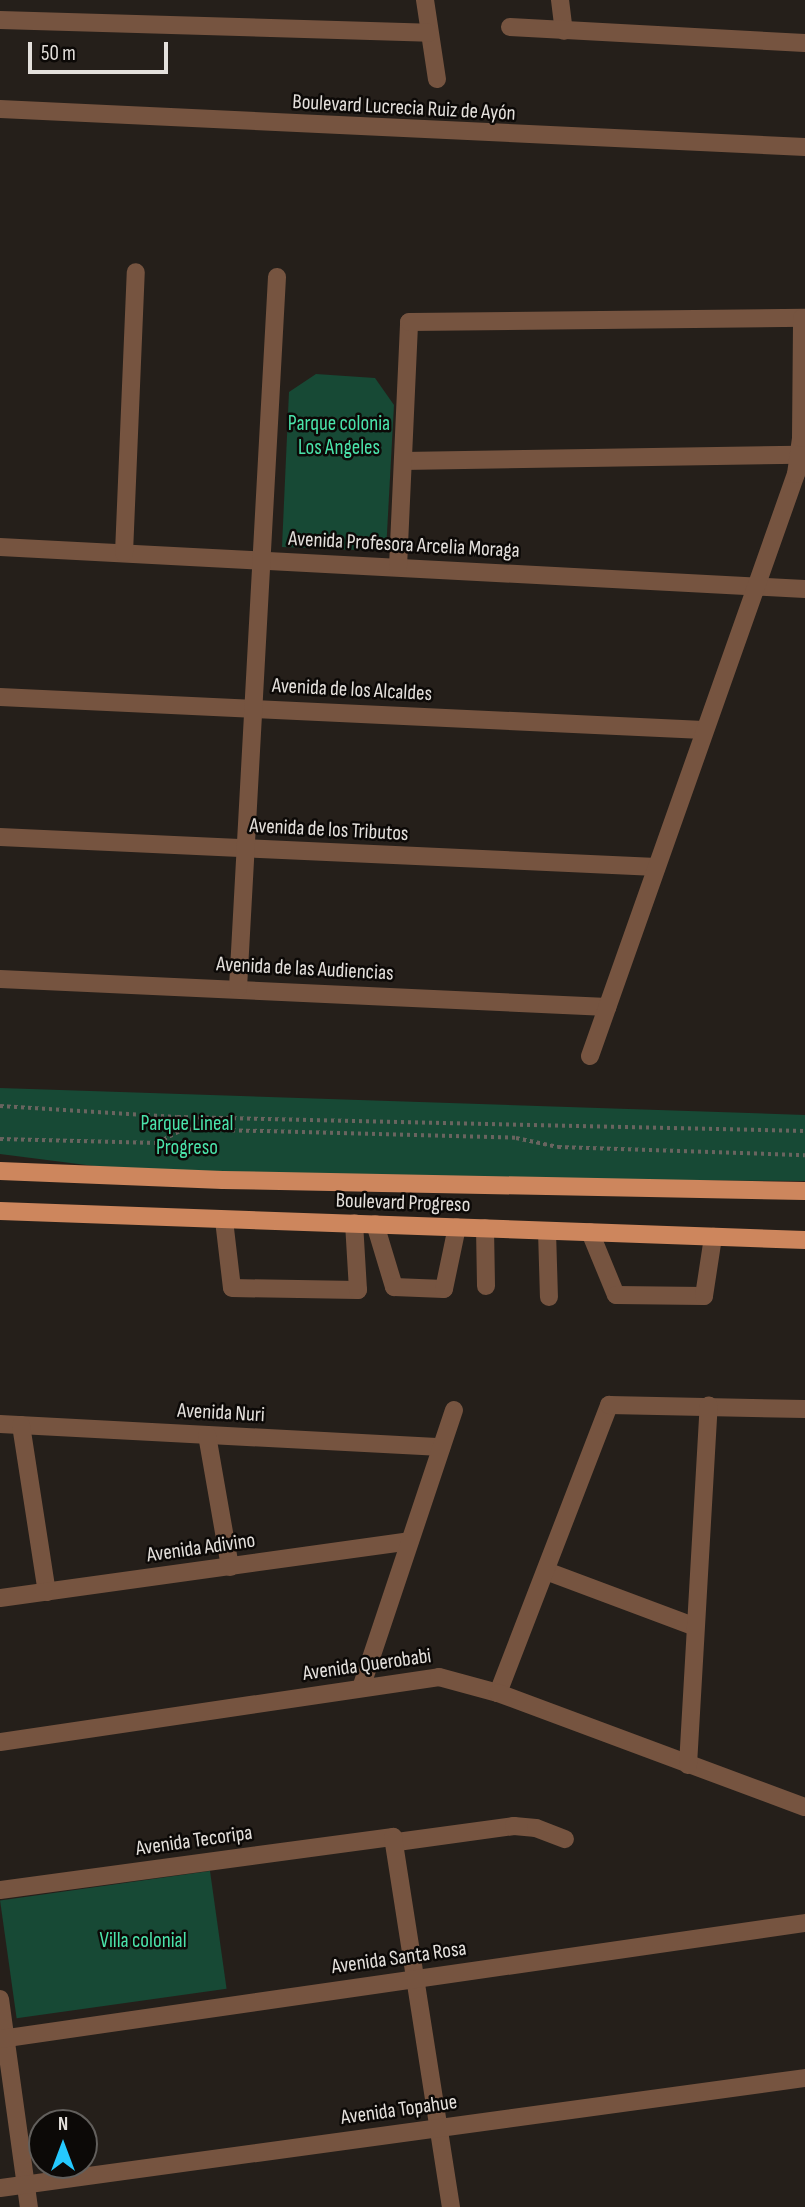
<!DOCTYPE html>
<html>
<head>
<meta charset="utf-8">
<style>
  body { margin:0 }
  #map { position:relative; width:805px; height:2207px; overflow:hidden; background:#251f1a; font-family:"Sofia Sans Condensed",sans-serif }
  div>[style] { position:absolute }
  .green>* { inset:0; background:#174935; transform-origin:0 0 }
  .path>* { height:3.5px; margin-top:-1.75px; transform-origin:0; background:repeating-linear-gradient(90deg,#69645f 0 3.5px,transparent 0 7px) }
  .minor>* { height:18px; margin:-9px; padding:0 9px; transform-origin:9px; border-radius:9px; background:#765440 }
  .major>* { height:18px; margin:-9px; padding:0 9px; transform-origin:9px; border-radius:9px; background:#cd865d }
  span { translate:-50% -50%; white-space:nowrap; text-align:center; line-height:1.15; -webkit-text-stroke:5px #0c0907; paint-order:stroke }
  .street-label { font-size:21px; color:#e4e0dc }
  .park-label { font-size:21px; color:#4ae3aa }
  .north { position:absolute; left:28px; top:2109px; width:70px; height:70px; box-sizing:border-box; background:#0c0907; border:2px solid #625f5c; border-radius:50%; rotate:0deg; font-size:19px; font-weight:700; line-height:28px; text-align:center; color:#e4e0dc }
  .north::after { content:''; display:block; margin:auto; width:24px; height:32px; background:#25c9fe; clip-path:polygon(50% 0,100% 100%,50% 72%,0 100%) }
  .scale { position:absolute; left:28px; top:42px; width:140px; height:32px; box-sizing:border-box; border:4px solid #e4e0dc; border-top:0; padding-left:9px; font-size:21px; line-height:24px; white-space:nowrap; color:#e4e0dc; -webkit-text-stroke:5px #0c0907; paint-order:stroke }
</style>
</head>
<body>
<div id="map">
  <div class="green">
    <i style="clip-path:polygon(316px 374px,375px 378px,394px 405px,386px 551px,282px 547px,289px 392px)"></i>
    <i style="clip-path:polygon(0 1088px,805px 1115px,805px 1181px,188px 1178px,0 1154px)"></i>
    <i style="left:210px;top:1871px;width:119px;height:212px;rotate:82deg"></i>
  </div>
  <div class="path">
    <i style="left:0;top:1106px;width:177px;rotate:3.6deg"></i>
    <i style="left:177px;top:1117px;width:628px;rotate:1.28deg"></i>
    <i style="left:0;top:1139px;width:157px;rotate:1.5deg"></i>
    <i style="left:157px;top:1143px;width:30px;rotate:-28deg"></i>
    <i style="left:183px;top:1129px;width:333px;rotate:1.5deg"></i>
    <i style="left:516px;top:1138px;width:43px;rotate:12.1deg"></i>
    <i style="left:558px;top:1147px;width:247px;rotate:1.9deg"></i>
  </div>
  <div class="minor">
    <i style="left:425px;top:0;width:80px;rotate:81.4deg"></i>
    <i style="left:560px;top:0;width:31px;rotate:83deg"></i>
    <i style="left:0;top:20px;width:429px;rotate:1.7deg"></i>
    <i style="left:510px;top:27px;width:295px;rotate:3.1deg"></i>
    <i style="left:0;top:109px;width:806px;rotate:2.7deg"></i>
    <i style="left:403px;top:461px;width:396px;rotate:-0.9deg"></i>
    <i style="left:0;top:547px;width:806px;rotate:2.99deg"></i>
    <i style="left:124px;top:553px;width:281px;rotate:-87.6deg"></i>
    <i style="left:398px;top:567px;width:245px;rotate:-87.4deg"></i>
    <i style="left:409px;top:322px;width:396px;rotate:-0.6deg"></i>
    <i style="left:0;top:697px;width:704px;rotate:2.69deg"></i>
    <i style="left:0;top:837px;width:657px;rotate:2.62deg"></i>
    <i style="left:0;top:979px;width:608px;rotate:2.64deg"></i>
    <i style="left:238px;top:988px;width:712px;rotate:-86.86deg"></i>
    <i style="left:590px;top:1056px;width:617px;rotate:-70.51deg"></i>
    <i style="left:796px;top:474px;width:36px;rotate:-82deg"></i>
    <i style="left:801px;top:438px;width:120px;rotate:-89.5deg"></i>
    <i style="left:224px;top:1220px;width:68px;rotate:83.3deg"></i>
    <i style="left:232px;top:1288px;width:126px;rotate:0.9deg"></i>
    <i style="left:358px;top:1290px;width:67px;rotate:-93.4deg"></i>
    <i style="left:375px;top:1224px;width:66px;rotate:73.2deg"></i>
    <i style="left:394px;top:1287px;width:50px;rotate:2.3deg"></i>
    <i style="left:444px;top:1289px;width:63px;rotate:-78.2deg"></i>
    <i style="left:485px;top:1228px;width:58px;rotate:89deg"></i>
    <i style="left:547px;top:1231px;width:66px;rotate:88.3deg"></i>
    <i style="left:590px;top:1232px;width:68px;rotate:67.6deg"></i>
    <i style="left:616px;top:1295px;width:88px;rotate:0.7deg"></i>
    <i style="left:704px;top:1296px;width:60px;rotate:-81.3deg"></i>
    <i style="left:0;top:1424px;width:442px;rotate:3deg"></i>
    <i style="left:21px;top:1425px;width:169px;rotate:81.2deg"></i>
    <i style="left:207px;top:1435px;width:134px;rotate:80.1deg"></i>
    <i style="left:546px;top:1571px;width:157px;rotate:20.5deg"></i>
    <i style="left:0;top:1598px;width:413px;rotate:-7.9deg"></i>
    <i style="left:361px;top:1688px;width:293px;rotate:-71.5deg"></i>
    <i style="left:498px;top:1693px;width:309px;rotate:-68.9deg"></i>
    <i style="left:609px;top:1405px;width:196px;rotate:1.2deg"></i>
    <i style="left:0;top:1742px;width:444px;rotate:-8.4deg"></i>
    <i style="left:439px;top:1677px;width:61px;rotate:15.2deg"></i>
    <i style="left:498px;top:1693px;width:327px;rotate:20.4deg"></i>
    <i style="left:688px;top:1765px;width:360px;rotate:-86.7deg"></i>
    <i style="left:397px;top:1842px;width:118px;rotate:-7.8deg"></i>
    <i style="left:514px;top:1826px;width:22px;rotate:5deg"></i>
    <i style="left:536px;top:1828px;width:31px;rotate:21deg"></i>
    <i style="left:0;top:1890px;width:397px;rotate:-7.7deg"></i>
    <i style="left:393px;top:1837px;width:375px;rotate:81.1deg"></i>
    <i style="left:0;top:1999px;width:210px;rotate:82.1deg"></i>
    <i style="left:0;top:2039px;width:813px;rotate:-8.2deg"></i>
    <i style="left:0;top:2188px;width:812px;rotate:-7.78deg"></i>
  </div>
  <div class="major">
    <i style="left:0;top:1171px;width:223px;rotate:2.3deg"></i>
    <i style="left:223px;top:1180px;width:582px;rotate:1.08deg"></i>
    <i style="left:0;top:1211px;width:806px;rotate:2.06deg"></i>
  </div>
  <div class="street-label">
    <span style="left:404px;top:108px;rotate:3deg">Boulevard Lucrecia Ruiz de Ayón</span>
    <span style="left:404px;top:545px;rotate:3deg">Avenida Profesora Arcelia Moraga</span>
    <span style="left:352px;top:690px;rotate:3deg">Avenida de los Alcaldes</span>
    <span style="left:329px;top:830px;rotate:3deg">Avenida de los Tributos</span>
    <span style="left:305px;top:969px;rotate:3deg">Avenida de las Audiencias</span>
    <span style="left:403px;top:1203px;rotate:2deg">Boulevard Progreso</span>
    <span style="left:221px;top:1413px;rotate:3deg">Avenida Nuri</span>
    <span style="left:201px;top:1548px;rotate:-8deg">Avenida Adivino</span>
    <span style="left:367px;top:1665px;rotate:-8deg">Avenida Querobabi</span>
    <span style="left:194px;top:1841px;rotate:-8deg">Avenida Tecoripa</span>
    <span style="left:399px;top:1958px;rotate:-8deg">Avenida Santa Rosa</span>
    <span style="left:399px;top:2110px;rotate:-8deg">Avenida Topahue</span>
  </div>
  <div class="park-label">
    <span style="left:339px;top:436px">Parque colonia<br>Los Angeles</span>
    <span style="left:187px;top:1136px">Parque Lineal<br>Progreso</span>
    <span style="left:143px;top:1941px">Villa colonial</span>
  </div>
  <div class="north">N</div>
  <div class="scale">50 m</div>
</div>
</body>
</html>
